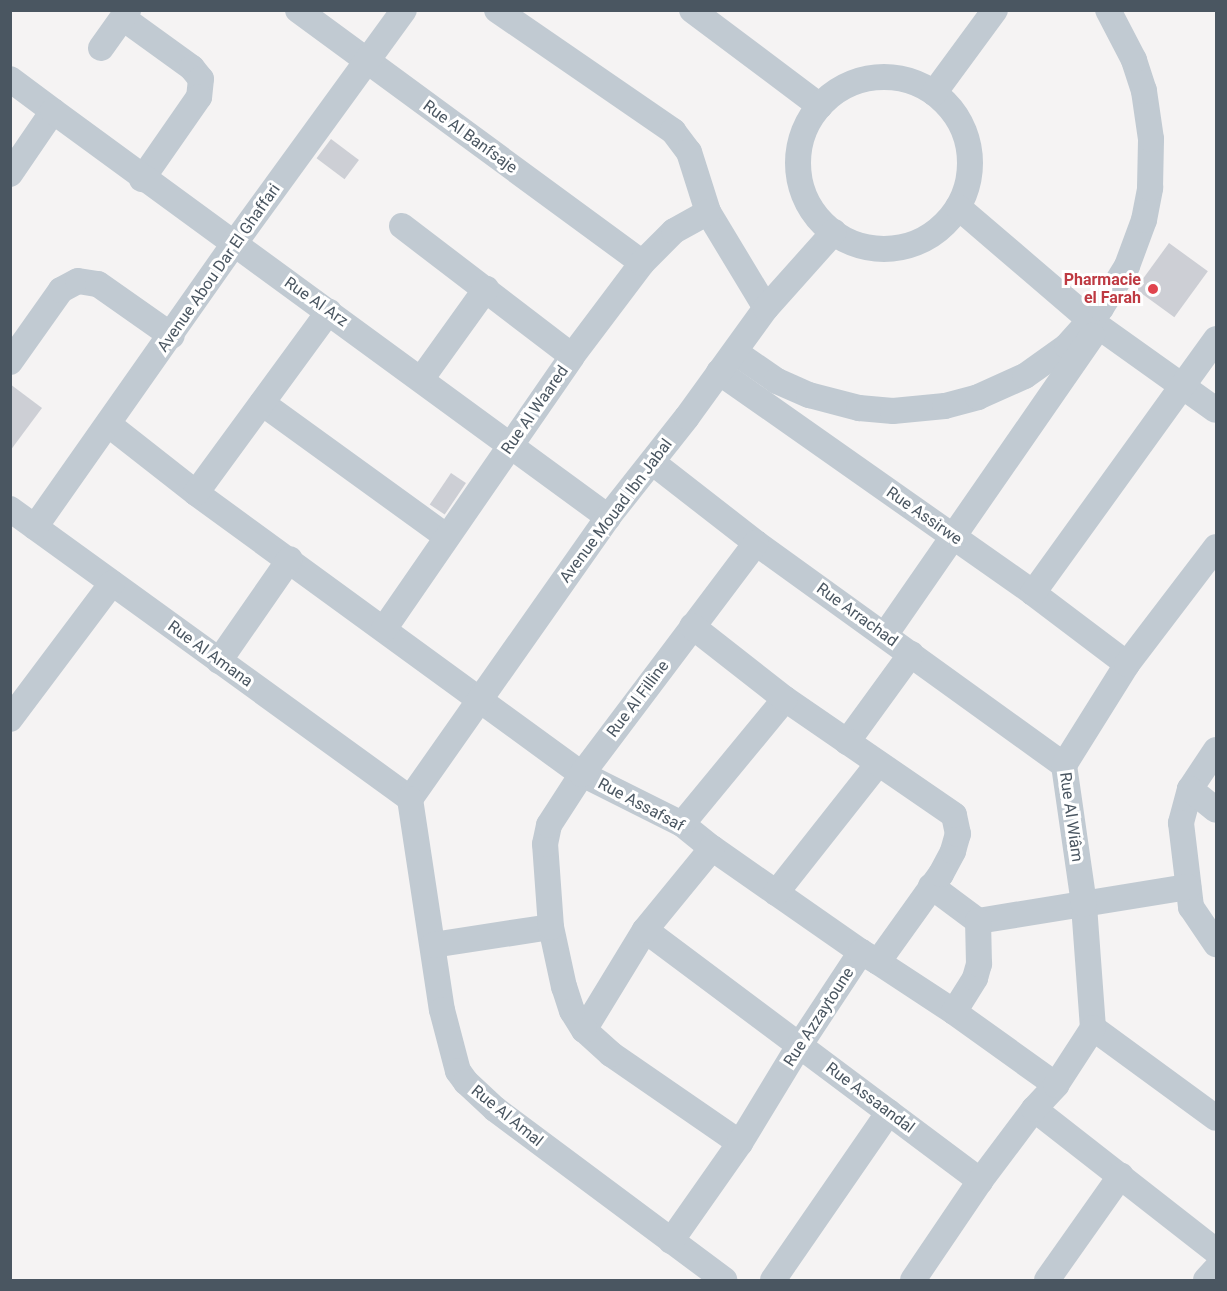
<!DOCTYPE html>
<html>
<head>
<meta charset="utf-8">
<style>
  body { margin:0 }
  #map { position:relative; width:1227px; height:1291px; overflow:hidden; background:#f5f3f3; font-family:Roboto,sans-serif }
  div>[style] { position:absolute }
  .building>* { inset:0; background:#cdcfd5; transform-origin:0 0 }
  .minor>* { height:26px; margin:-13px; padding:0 13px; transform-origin:13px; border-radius:13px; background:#c1cad2 }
  .minor>.ring { margin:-13px; padding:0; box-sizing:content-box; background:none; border:26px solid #c1cad2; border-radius:50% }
  .dots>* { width:16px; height:16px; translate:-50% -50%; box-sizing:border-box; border:3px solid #fff; border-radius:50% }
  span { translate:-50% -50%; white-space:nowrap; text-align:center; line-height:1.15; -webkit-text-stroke:6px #fff; paint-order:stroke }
  .street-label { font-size:16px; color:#4a5661 }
  .health-label { font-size:16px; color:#be3a42; font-weight:700 }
  .right { translate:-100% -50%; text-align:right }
  .frame { position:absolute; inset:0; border:12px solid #4a5661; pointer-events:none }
</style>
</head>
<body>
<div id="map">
  <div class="building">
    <i style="left:331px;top:139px;width:35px;height:24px;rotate:37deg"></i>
    <i style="left:1169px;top:243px;width:48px;height:57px;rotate:36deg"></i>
    <i style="clip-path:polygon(10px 384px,42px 408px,10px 451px)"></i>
    <i style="left:451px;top:473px;width:18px;height:38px;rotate:34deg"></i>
  </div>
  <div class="minor">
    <i style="left:298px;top:10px;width:427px;rotate:36.3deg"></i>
    <i style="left:497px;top:10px;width:214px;rotate:34.5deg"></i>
    <i style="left:673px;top:131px;width:26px;rotate:53deg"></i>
    <i style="left:689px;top:152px;width:63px;rotate:72.4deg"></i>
    <i style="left:708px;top:212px;width:112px;rotate:58.9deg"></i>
    <i style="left:692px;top:10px;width:160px;rotate:36.9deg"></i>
    <i style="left:123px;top:18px;width:85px;rotate:35.9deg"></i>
    <i style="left:192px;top:68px;width:14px;rotate:51deg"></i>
    <i style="left:201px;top:79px;width:18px;rotate:96deg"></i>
    <i style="left:199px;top:97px;width:100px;rotate:124.8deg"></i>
    <i style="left:101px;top:48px;width:47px;rotate:-54.6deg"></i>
    <i class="ring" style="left:798px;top:77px;width:146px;height:146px"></i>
    <i style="left:10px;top:79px;width:54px;rotate:36.7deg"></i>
    <i style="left:934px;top:93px;width:103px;rotate:-53.7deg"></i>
    <i style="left:10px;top:174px;width:76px;rotate:-55.7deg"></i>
    <i style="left:53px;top:111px;width:688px;rotate:36.19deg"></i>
    <i style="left:958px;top:207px;width:175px;rotate:40.6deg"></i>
    <i style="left:1091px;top:321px;width:153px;rotate:35.5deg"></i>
    <i style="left:402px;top:226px;width:214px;rotate:37.4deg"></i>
    <i style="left:735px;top:352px;width:51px;rotate:34.6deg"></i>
    <i style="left:777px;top:381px;width:35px;rotate:24deg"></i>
    <i style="left:809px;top:395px;width:52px;rotate:14.6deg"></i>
    <i style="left:859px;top:408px;width:34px;rotate:5deg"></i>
    <i style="left:893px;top:411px;width:52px;rotate:-5.5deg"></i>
    <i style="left:945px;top:406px;width:34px;rotate:-15deg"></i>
    <i style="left:978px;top:397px;width:51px;rotate:-24.1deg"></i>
    <i style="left:1025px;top:376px;width:52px;rotate:-35.5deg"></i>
    <i style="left:1067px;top:346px;width:51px;rotate:-48.2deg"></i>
    <i style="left:1101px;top:308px;width:49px;rotate:-58.2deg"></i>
    <i style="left:1127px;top:266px;width:49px;rotate:-69.7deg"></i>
    <i style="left:1144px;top:220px;width:33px;rotate:-79deg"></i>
    <i style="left:1150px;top:188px;width:49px;rotate:-88.8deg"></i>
    <i style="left:1151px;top:139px;width:49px;rotate:-98.3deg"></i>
    <i style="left:1144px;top:91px;width:33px;rotate:-108deg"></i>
    <i style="left:1134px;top:60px;width:56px;rotate:-117.5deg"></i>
    <i style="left:10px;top:362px;width:88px;rotate:-54.7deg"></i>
    <i style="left:61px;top:290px;width:19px;rotate:-28deg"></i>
    <i style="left:78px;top:281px;width:20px;rotate:9deg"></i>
    <i style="left:98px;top:284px;width:90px;rotate:35.1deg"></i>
    <i style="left:719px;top:372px;width:384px;rotate:35.1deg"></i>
    <i style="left:1033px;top:593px;width:118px;rotate:37.1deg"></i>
    <i style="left:422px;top:378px;width:110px;rotate:-54.3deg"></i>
    <i style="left:262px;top:403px;width:228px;rotate:35.9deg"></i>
    <i style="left:108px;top:424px;width:112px;rotate:38.1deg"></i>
    <i style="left:196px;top:493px;width:477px;rotate:36.1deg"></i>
    <i style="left:582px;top:774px;width:112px;rotate:26.6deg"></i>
    <i style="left:682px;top:824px;width:38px;rotate:39deg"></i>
    <i style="left:712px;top:848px;width:182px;rotate:34.9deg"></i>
    <i style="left:652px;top:462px;width:132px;rotate:37.9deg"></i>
    <i style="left:756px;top:543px;width:380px;rotate:35.8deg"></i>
    <i style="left:196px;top:493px;width:225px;rotate:-53.8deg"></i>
    <i style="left:10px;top:509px;width:494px;rotate:35.9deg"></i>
    <i style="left:35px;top:527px;width:346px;rotate:-54.9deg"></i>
    <i style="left:234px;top:244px;width:289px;rotate:-54deg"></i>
    <i style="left:1033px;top:593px;width:313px;rotate:-54.2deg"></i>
    <i style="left:384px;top:629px;width:331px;rotate:-55.4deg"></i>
    <i style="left:572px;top:356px;width:116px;rotate:-53deg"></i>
    <i style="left:642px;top:263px;width:45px;rotate:-45deg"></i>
    <i style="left:674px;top:231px;width:39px;rotate:-29deg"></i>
    <i style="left:885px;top:635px;width:364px;rotate:-55.3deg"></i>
    <i style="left:219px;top:661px;width:124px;rotate:-55.2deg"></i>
    <i style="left:10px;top:719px;width:170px;rotate:-53.1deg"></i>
    <i style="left:847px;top:742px;width:109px;rotate:-54deg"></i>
    <i style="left:1216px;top:750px;width:47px;rotate:123.7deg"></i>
    <i style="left:1190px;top:789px;width:35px;rotate:105deg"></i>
    <i style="left:1181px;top:823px;width:85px;rotate:83.2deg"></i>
    <i style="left:1191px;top:907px;width:45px;rotate:56deg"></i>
    <i style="left:1190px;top:789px;width:33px;rotate:39deg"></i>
    <i style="left:410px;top:799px;width:345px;rotate:-54.9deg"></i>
    <i style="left:608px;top:517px;width:127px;rotate:-51.7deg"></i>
    <i style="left:687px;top:417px;width:135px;rotate:-54.1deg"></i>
    <i style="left:766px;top:308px;width:102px;rotate:-48.2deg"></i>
    <i style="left:410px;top:799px;width:213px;rotate:81.4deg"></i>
    <i style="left:442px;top:1010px;width:63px;rotate:75.3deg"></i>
    <i style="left:458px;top:1071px;width:14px;rotate:54deg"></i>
    <i style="left:466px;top:1082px;width:40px;rotate:43deg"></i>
    <i style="left:495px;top:1109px;width:286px;rotate:36.7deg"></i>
    <i style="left:682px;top:824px;width:162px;rotate:-50.5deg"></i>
    <i style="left:931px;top:886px;width:59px;rotate:36.7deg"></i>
    <i style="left:978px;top:921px;width:213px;rotate:-9.2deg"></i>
    <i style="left:776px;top:893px;width:164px;rotate:-51.7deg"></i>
    <i style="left:645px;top:930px;width:419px;rotate:36.8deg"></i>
    <i style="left:433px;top:945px;width:119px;rotate:-8.7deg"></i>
    <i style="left:878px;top:962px;width:91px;rotate:33.3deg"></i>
    <i style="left:954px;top:1012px;width:125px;rotate:35.6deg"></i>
    <i style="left:954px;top:1012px;width:40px;rotate:-58deg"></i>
    <i style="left:975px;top:978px;width:15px;rotate:-74deg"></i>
    <i style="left:979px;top:964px;width:43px;rotate:-91.3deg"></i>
    <i style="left:1093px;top:1028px;width:124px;rotate:-94.2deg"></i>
    <i style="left:1084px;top:904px;width:140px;rotate:-98.2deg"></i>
    <i style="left:1064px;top:765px;width:119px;rotate:-58deg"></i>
    <i style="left:1127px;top:664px;width:147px;rotate:-52.7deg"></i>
    <i style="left:1093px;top:1028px;width:152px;rotate:36.2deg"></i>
    <i style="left:584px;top:1030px;width:117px;rotate:-58.6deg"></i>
    <i style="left:645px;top:930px;width:106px;rotate:-50.7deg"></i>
    <i style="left:1034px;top:1109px;width:231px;rotate:38deg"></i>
    <i style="left:740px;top:1143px;width:157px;rotate:-145.4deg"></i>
    <i style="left:611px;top:1054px;width:36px;rotate:-138deg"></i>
    <i style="left:584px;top:1030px;width:22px;rotate:-122deg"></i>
    <i style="left:572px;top:1011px;width:25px;rotate:-108deg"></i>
    <i style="left:564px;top:987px;width:61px;rotate:-102.2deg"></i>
    <i style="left:551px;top:927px;width:83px;rotate:-94.1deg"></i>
    <i style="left:545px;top:844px;width:19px;rotate:-78deg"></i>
    <i style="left:549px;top:825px;width:61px;rotate:-57.1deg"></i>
    <i style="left:582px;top:774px;width:289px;rotate:-53deg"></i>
    <i style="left:671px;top:1241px;width:120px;rotate:-54.9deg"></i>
    <i style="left:740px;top:1143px;width:114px;rotate:-58.7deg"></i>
    <i style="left:799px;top:1046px;width:113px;rotate:-56.6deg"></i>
    <i style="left:861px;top:952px;width:20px;rotate:30deg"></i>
    <i style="left:878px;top:962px;width:108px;rotate:-54.4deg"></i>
    <i style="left:941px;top:874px;width:26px;rotate:-62deg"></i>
    <i style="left:953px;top:851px;width:18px;rotate:-74deg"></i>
    <i style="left:958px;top:834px;width:19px;rotate:-102deg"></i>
    <i style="left:954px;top:815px;width:205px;rotate:-145.5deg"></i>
    <i style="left:785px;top:699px;width:118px;rotate:-141.9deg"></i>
    <i style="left:773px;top:1280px;width:204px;rotate:-55.4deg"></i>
    <i style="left:913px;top:1280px;width:120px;rotate:-55.9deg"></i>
    <i style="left:980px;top:1181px;width:90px;rotate:-53.1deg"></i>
    <i style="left:1034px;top:1109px;width:33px;rotate:-47deg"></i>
    <i style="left:1056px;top:1085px;width:68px;rotate:-57deg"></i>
    <i style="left:1047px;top:1280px;width:128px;rotate:-54.8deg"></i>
    <i style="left:1206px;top:1280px;width:15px;rotate:-48deg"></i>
  </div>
  <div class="dots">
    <i style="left:1153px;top:289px;background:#e0444e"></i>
  </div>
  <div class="street-label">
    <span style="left:470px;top:137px;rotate:36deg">Rue Al Banfsaje</span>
    <span style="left:219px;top:268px;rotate:-55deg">Avenue Abou Dar El Ghaffari</span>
    <span style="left:316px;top:302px;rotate:35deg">Rue Al Arz</span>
    <span style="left:535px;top:410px;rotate:-55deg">Rue Al Waared</span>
    <span style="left:616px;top:511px;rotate:-53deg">Avenue Mouad Ibn Jabal</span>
    <span style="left:924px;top:516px;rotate:35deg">Rue Assirwe</span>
    <span style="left:857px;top:615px;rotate:36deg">Rue Arrachad</span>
    <span style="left:210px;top:654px;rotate:36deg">Rue Al Amana</span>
    <span style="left:638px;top:699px;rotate:-53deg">Rue Al Filline</span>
    <span style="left:641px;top:805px;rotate:28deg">Rue Assafsaf</span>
    <span style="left:1071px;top:817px;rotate:82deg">Rue Al Wiâm</span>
    <span style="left:819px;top:1017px;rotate:-57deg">Rue Azzaytoune</span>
    <span style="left:870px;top:1098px;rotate:37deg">Rue Assaandal</span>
    <span style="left:507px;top:1116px;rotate:39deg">Rue Al Amal</span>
  </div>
  <div class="health-label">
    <span class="right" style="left:1141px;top:289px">Pharmacie<br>el Farah</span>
  </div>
  <div class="frame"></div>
</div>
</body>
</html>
